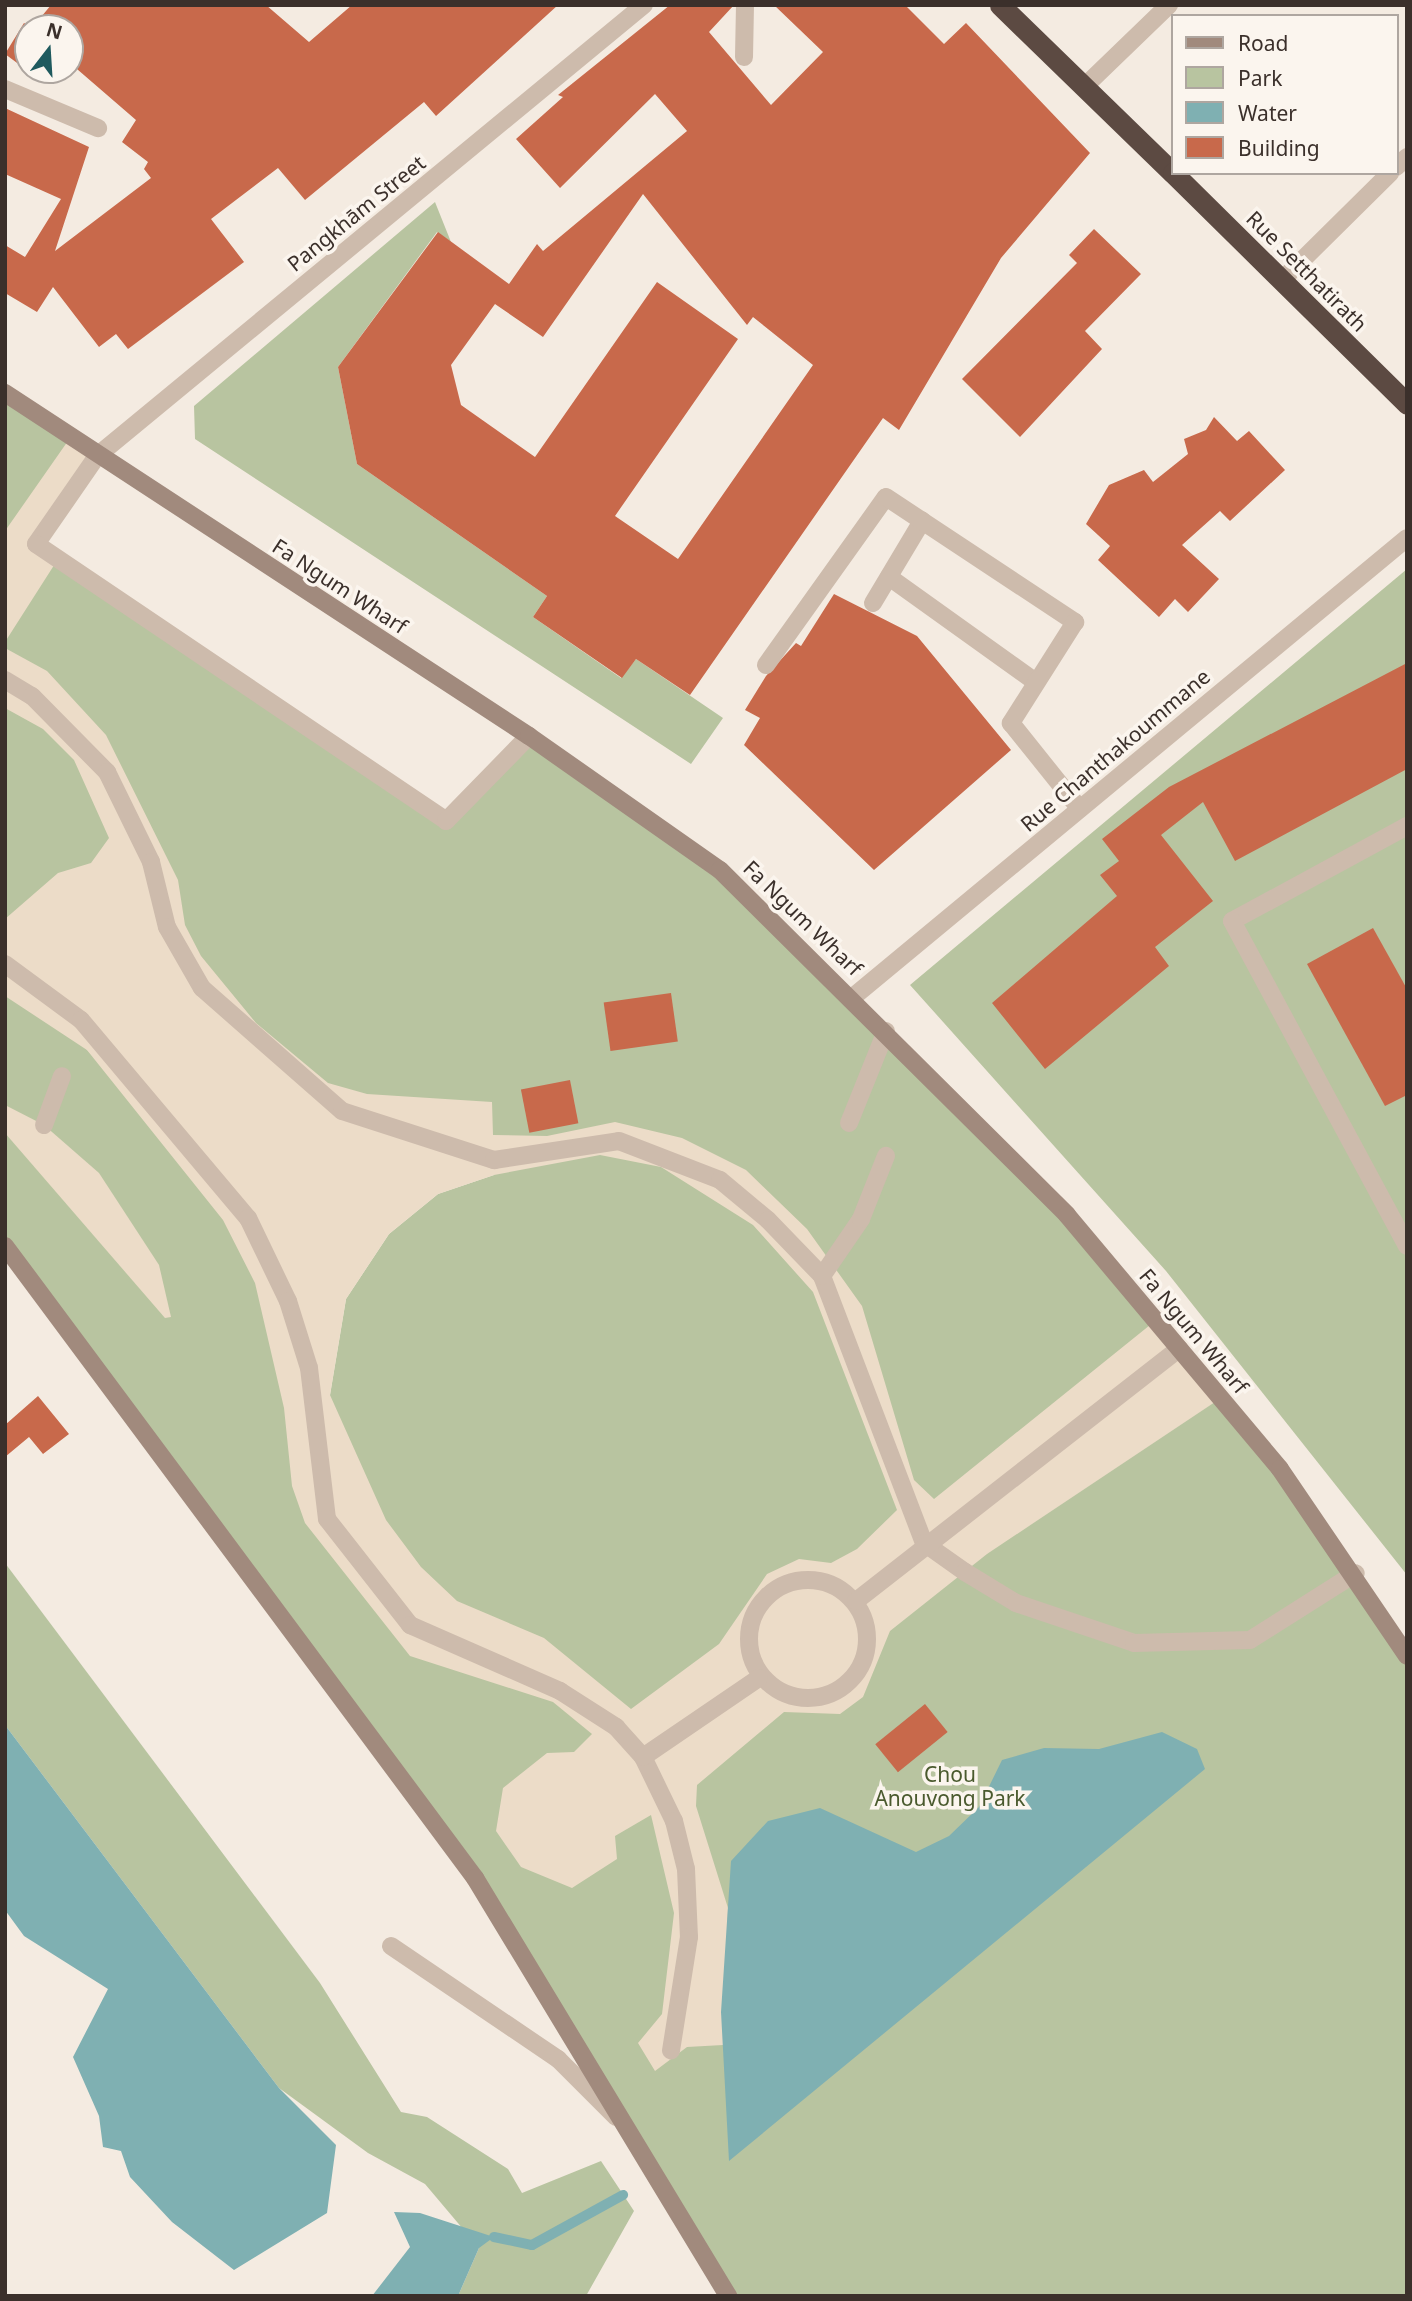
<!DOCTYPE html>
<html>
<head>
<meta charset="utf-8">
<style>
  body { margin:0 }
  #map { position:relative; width:1412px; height:2301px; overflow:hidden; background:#f4ebe1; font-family:"Noto Sans",sans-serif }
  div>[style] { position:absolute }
  .green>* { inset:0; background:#b8c4a0 }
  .plaza>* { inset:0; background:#ecdcc8 }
  .water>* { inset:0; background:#7fb0b2 }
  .stream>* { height:10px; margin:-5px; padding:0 5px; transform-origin:5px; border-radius:5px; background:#7fb0b2 }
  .building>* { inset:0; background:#c8694b; transform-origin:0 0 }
  .lane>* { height:18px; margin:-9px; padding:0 9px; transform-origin:9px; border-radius:9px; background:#cdbbac }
  .street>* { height:18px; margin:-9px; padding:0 9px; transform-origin:9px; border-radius:9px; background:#cdbbac }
  .street>.ring { margin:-9px; padding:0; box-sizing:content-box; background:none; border:18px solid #cdbbac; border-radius:50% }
  .secondary>* { height:18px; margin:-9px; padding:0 9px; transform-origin:9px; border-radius:9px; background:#a18a7d }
  .highway>* { height:21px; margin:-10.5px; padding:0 10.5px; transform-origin:10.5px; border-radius:10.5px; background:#5c4a42 }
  span { translate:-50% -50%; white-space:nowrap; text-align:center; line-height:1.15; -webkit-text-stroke:7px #fbf5ee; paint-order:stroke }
  .street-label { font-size:21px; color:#3b302b }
  .park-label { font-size:21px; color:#4a5a2e }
  .frame { position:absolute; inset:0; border:7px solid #3b302b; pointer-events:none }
  .legend { position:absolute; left:1171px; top:14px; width:228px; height:161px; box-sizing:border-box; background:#fbf5ee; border:2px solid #aea6a0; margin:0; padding:9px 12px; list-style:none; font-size:21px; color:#3b302b }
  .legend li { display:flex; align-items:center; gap:14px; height:35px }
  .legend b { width:35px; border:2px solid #aea6a0 }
  .north { position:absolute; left:14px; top:14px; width:70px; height:70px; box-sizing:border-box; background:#fbf5ee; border:2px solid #aea6a0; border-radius:50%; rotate:17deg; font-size:19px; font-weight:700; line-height:28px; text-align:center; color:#3b302b }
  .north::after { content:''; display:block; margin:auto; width:24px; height:32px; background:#1f5a5e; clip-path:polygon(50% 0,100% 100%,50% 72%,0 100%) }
</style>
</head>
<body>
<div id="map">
  <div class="green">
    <i style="clip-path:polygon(435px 202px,451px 242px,437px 232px,338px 367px,357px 464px,547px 596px,533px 617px,621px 678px,636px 659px,723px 718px,691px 764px,195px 439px,194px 406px)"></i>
    <i style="clip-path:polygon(5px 393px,97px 456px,36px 543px,445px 820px,529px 736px,683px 840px,1067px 1215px,1221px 1398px,1407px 1656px,1407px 2296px,728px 2296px,475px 1878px,5px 1246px,5px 964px,248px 1218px,330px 1395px,346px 1299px,389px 1234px,438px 1194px,494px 1175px,5px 962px)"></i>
    <i style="clip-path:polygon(1407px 569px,1407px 1575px,1166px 1271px,910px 985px)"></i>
    <i style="clip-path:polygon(5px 1563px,320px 1983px,401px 2112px,427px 2117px,508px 2169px,522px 2193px,601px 2161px,634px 2211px,586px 2296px,458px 2296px,479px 2248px,425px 2184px,368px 2153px,279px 2088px,5px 1725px)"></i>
  </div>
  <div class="plaza">
    <i style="clip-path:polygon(70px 438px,97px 456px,36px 544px,58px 559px,5px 642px,5px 531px)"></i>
    <i style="clip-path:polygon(evenodd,5px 648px,47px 671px,106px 735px,178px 880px,185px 925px,201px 956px,256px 1023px,328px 1083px,367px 1094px,492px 1102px,493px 1135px,547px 1136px,615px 1122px,682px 1138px,746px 1170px,807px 1229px,862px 1306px,914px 1480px,934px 1499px,1155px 1321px,1221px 1398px,987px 1554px,890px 1631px,863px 1697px,840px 1714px,784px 1712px,697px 1785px,696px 1806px,728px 1908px,723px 2045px,687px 2047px,655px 2071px,638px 2043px,662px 2014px,674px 1913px,651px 1815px,615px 1836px,617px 1859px,572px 1888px,521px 1867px,496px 1831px,503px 1788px,547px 1753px,574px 1752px,592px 1734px,553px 1702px,410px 1656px,305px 1523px,292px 1486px,284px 1408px,255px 1283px,223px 1220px,87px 1050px,5px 996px,5px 919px,58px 873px,91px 863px,109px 838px,74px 760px,43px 729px,5px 708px,5px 648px,600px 1155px,661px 1167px,753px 1225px,813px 1292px,897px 1510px,857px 1549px,831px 1563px,799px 1559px,767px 1574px,719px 1644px,631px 1709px,544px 1638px,457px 1601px,421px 1567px,386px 1520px,330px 1395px,346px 1299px,389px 1234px,438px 1194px,494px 1175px,600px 1155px)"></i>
    <i style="clip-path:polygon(5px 1105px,44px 1125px,99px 1173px,159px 1265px,171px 1317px,165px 1318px,5px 1133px)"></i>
  </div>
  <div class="water">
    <i style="clip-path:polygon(5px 1725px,279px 2088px,336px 2145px,327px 2213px,234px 2270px,172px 2222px,130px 2177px,121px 2151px,103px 2147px,99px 2116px,73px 2057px,108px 1989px,24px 1936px,5px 1910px)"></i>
    <i style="clip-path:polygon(1162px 1732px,1197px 1749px,1205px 1769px,729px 2161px,721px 2012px,731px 1861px,768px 1821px,820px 1808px,916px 1852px,949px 1836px,979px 1807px,1002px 1760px,1044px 1748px,1099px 1749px)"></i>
    <i style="clip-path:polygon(394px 2212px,420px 2213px,494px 2237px,479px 2248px,458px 2296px,372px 2296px,410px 2247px)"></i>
  </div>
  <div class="stream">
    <i style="left:494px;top:2237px;width:39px;rotate:12deg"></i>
    <i style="left:532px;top:2245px;width:104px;rotate:-28.8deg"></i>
  </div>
  <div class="building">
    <i style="clip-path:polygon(51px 5px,266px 5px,309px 42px,352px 5px,558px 5px,436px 116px,424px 102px,305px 200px,278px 168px,211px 219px,244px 262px,128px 349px,116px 334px,99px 347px,53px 287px,37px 312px,5px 293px,5px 245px,25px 257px,61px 199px,5px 174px,5px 108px,89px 147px,55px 251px,151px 178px,144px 169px,148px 162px,122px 142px,136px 120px,70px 63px,70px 28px,28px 28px,32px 74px,5px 54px,24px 23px,32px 28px)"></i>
    <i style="clip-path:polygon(evenodd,670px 5px,734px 5px,709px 32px,771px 105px,823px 52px,774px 5px,905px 5px,944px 44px,966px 23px,1090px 153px,1001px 258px,899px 430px,883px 418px,690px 695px,636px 659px,622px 678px,533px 617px,547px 596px,357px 464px,338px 367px,438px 232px,509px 284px,537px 244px,543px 251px,687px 131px,655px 94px,560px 188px,516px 139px,563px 97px,558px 95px,670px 5px,643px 194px,747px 325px,753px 317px,813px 365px,678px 559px,615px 516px,738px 339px,657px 282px,535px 457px,461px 405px,451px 365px,495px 304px,543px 337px,643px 194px)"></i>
    <i style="clip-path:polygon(1094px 229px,1141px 274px,1085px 331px,1102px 349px,1020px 437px,962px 379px,1077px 263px,1069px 255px)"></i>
    <i style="clip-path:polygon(1214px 417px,1237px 441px,1249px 431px,1285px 470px,1230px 521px,1220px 511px,1182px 545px,1219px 579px,1188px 612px,1175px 599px,1159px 617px,1098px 560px,1110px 546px,1086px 524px,1109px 485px,1144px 470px,1153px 482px,1188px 454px,1184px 439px,1206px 430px)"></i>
    <i style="clip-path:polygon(834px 594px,917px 636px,1011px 750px,874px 870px,744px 745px,760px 718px,745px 710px,766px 676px,796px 643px,801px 646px)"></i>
    <i style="clip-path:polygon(1407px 663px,1407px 769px,1235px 861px,1203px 802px,1161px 835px,1213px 901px,1155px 947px,1169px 966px,1045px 1069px,992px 1003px,1117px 896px,1100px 875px,1119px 861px,1102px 839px,1169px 787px)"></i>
    <i style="clip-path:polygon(1373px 928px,1407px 989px,1407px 1095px,1385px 1106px,1307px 964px)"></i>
    <i style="left:671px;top:993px;width:49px;height:68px;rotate:82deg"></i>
    <i style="left:570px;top:1080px;width:44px;height:50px;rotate:79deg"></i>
    <i style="clip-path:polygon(38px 1396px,69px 1434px,43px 1454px,29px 1437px,5px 1457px,5px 1425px)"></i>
    <i style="left:925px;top:1704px;width:36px;height:64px;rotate:51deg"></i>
  </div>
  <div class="lane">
    <i style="left:744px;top:57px;width:52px;rotate:-88.9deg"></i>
    <i style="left:5px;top:89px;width:101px;rotate:22.8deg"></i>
    <i style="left:1396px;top:167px;width:15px;rotate:-42deg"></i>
    <i style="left:1282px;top:280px;width:152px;rotate:-44.7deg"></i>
    <i style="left:97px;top:456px;width:107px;rotate:124.7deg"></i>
    <i style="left:36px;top:544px;width:495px;rotate:34deg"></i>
    <i style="left:446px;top:821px;width:119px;rotate:-45.7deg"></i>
    <i style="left:889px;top:577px;width:178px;rotate:35.6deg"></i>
    <i style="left:873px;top:603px;width:96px;rotate:-59.1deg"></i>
    <i style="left:766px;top:665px;width:206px;rotate:-54.5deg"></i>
    <i style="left:886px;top:497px;width:227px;rotate:33.5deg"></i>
    <i style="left:1075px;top:622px;width:120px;rotate:122.4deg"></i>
    <i style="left:1011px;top:723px;width:110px;rotate:51.3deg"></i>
    <i style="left:1407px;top:826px;width:199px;rotate:151.5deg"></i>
    <i style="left:1232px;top:921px;width:369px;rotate:61.7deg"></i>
    <i style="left:391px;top:1946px;width:202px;rotate:34.1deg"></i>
    <i style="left:558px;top:2059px;width:82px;rotate:45deg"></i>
  </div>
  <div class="street">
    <i style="left:1085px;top:86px;width:117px;rotate:-44deg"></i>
    <i style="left:97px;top:456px;width:709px;rotate:-39.51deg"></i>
    <i style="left:5px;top:680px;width:31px;rotate:31deg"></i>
    <i style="left:32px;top:696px;width:107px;rotate:45.4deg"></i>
    <i style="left:107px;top:772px;width:100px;rotate:63.9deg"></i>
    <i style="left:151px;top:862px;width:67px;rotate:76.2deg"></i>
    <i style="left:167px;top:927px;width:70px;rotate:60.2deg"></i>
    <i style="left:202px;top:988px;width:186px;rotate:41.3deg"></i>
    <i style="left:342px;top:1111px;width:160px;rotate:17.9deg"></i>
    <i style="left:494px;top:1160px;width:126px;rotate:-8.6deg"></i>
    <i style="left:619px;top:1141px;width:108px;rotate:21.1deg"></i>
    <i style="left:720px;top:1180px;width:62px;rotate:39.8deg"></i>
    <i style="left:768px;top:1220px;width:78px;rotate:46deg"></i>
    <i style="left:822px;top:1276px;width:286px;rotate:69.1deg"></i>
    <i style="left:924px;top:1543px;width:50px;rotate:35.3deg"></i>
    <i style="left:965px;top:1572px;width:60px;rotate:31.3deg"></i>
    <i style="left:1016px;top:1603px;width:125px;rotate:18.7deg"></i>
    <i style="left:1134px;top:1643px;width:116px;rotate:-1.5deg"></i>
    <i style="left:1250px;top:1640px;width:125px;rotate:-32.3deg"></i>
    <i style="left:5px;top:964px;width:94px;rotate:36.4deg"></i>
    <i style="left:81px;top:1020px;width:259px;rotate:49.9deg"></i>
    <i style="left:248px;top:1218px;width:92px;rotate:64.3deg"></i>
    <i style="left:288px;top:1301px;width:70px;rotate:72.6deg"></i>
    <i style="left:309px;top:1368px;width:152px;rotate:83.2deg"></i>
    <i style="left:327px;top:1519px;width:135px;rotate:51.9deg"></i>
    <i style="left:410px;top:1625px;width:164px;rotate:23.7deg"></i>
    <i style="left:560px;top:1691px;width:67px;rotate:32.7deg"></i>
    <i style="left:616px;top:1727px;width:40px;rotate:48deg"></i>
    <i style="left:643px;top:1757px;width:71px;rotate:64.2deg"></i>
    <i style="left:674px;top:1821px;width:49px;rotate:76deg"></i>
    <i style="left:686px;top:1869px;width:68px;rotate:87.5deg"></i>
    <i style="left:689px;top:1937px;width:115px;rotate:99deg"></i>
    <i style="left:853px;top:997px;width:719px;rotate:-39.64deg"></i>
    <i style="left:849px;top:1123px;width:99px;rotate:-68.1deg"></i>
    <i style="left:44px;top:1125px;width:52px;rotate:-69.8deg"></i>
    <i style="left:822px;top:1276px;width:69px;rotate:-55.6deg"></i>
    <i style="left:861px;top:1219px;width:68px;rotate:-68.4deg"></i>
    <i class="ring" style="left:749px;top:1580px;width:100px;height:100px"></i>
    <i style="left:856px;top:1601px;width:410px;rotate:-38deg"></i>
    <i style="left:643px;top:1757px;width:140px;rotate:-34.3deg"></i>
  </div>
  <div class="secondary">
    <i style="left:5px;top:393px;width:626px;rotate:33.21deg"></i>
    <i style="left:529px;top:736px;width:233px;rotate:35.1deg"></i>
    <i style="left:720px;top:870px;width:489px;rotate:44.8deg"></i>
    <i style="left:1067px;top:1215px;width:331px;rotate:50deg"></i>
    <i style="left:1280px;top:1469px;width:226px;rotate:55.8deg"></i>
    <i style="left:5px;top:1246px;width:788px;rotate:53.36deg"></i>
    <i style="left:475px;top:1878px;width:489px;rotate:58.8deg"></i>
  </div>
  <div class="highway">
    <i style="left:1000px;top:5px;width:240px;rotate:44.2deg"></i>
    <i style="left:1173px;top:173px;width:329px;rotate:44.6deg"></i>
  </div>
  <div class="street-label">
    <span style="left:356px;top:213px;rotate:-39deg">Pangkhām Street</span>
    <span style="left:1307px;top:271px;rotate:45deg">Rue Setthatirath</span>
    <span style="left:340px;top:586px;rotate:33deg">Fa Ngum Wharf</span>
    <span style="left:1115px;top:750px;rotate:-40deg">Rue Chanthakoummane</span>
    <span style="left:803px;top:918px;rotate:44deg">Fa Ngum Wharf</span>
    <span style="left:1194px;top:1331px;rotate:50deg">Fa Ngum Wharf</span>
  </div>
  <div class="park-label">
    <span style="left:950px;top:1786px">Chou<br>Anouvong Park</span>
  </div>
  <div class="frame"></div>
  <ul class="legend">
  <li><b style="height:9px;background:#a18a7d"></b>Road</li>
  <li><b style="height:19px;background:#b8c4a0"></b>Park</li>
  <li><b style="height:19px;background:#7fb0b2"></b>Water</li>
  <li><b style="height:19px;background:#c8694b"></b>Building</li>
  </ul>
  <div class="north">N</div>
</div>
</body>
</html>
